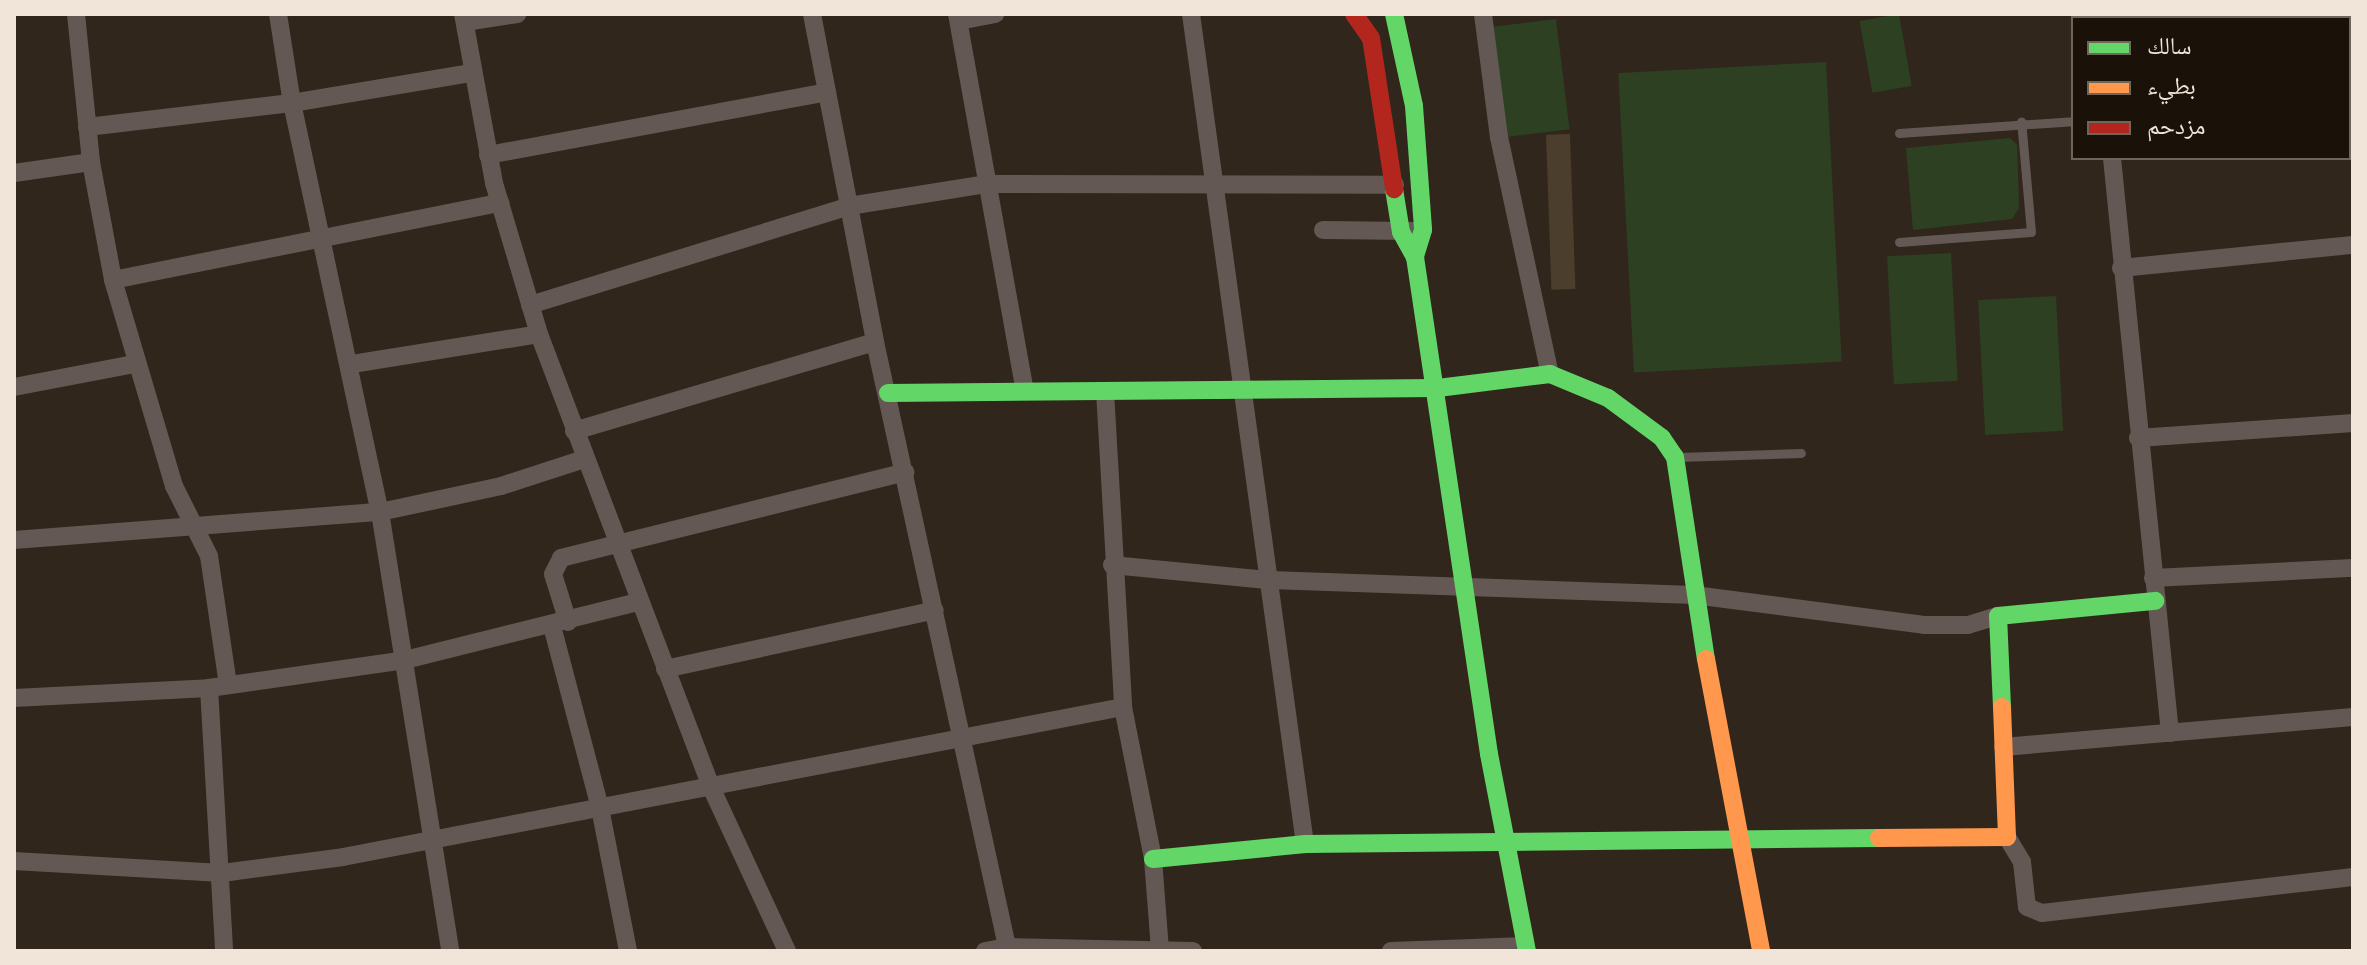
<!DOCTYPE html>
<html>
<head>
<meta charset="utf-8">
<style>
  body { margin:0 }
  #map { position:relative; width:2367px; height:965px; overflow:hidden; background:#30261b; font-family:"Archivo Narrow","Noto Naskh Arabic",sans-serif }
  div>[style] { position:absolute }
  .green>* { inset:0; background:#2d4021; transform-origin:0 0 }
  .building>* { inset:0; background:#4c3e2d; transform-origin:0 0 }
  .lane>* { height:9px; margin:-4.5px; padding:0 4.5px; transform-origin:4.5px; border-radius:4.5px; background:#635854 }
  .street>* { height:18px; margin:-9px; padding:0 9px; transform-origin:9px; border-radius:9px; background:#635854 }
  .fast>* { height:18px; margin:-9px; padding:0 9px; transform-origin:9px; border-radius:9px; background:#63d668 }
  .slow>* { height:18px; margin:-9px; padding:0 9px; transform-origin:9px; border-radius:9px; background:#ff974d }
  .jam>* { height:18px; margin:-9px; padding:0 9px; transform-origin:9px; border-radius:9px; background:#b3261e }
  span { translate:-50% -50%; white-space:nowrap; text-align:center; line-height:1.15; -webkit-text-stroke:7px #1a1108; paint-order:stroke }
  .frame { position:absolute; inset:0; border:16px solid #f1e4d8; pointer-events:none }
  .legend { position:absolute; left:2071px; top:16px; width:280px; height:144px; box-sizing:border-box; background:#1a1108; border:2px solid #70655b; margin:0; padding:10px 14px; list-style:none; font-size:24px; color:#f1e4d8 }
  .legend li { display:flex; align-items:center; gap:16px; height:40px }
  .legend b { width:40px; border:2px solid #70655b }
</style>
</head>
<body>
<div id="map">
  <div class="green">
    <i style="left:1899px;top:14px;width:73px;height:40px;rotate:80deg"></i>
    <i style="left:1556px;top:19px;width:111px;height:64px;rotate:83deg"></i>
    <i style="left:1826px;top:62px;width:300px;height:208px;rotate:87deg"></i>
    <i style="clip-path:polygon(2010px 138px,2017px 145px,2019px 208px,2012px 219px,1913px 230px,1906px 148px)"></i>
    <i style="left:1951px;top:253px;width:128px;height:64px;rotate:87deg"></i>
    <i style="left:2056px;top:296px;width:135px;height:78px;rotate:87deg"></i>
  </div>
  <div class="building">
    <i style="left:1570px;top:134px;width:155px;height:24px;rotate:88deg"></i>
  </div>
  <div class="lane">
    <i style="left:1899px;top:133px;width:174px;rotate:-3.9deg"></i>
    <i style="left:1899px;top:242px;width:132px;rotate:-4.3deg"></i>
    <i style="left:2031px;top:232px;width:111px;rotate:-95.1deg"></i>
    <i style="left:1678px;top:457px;width:123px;rotate:-1.9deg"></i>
  </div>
  <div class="street">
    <i style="left:76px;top:14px;width:149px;rotate:84.2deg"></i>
    <i style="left:91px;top:162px;width:120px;rotate:79.4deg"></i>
    <i style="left:113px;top:280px;width:215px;rotate:73.5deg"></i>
    <i style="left:174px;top:486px;width:78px;rotate:63.4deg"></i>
    <i style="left:209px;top:556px;width:130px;rotate:81.6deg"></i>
    <i style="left:278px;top:14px;width:90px;rotate:81.1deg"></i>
    <i style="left:292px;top:103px;width:418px;rotate:77.9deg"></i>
    <i style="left:380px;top:512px;width:445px;rotate:80.9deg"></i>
    <i style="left:463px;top:14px;width:172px;rotate:79.6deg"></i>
    <i style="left:494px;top:183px;width:158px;rotate:73.4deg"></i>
    <i style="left:539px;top:334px;width:482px;rotate:69.2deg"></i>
    <i style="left:710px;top:785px;width:183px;rotate:65.1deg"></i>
    <i style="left:812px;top:14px;width:334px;rotate:79.1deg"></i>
    <i style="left:875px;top:342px;width:623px;rotate:77.68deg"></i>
    <i style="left:957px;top:14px;width:383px;rotate:79.8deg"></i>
    <i style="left:1191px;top:14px;width:838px;rotate:82.18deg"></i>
    <i style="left:1483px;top:14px;width:124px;rotate:82.6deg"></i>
    <i style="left:1499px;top:137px;width:242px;rotate:77.9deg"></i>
    <i style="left:959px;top:21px;width:37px;rotate:-11deg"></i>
    <i style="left:465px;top:22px;width:53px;rotate:-8.7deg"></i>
    <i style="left:87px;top:127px;width:206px;rotate:-6.7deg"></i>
    <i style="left:292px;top:103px;width:182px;rotate:-9.5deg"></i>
    <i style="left:488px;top:155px;width:345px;rotate:-10.5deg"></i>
    <i style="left:2112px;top:158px;width:578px;rotate:84.24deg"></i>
    <i style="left:14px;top:173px;width:78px;rotate:-8.1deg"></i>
    <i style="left:1323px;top:230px;width:89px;rotate:0.6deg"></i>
    <i style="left:2121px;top:268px;width:233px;rotate:-5.7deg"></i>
    <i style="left:113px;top:280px;width:395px;rotate:-11.3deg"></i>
    <i style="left:530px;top:305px;width:334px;rotate:-17.2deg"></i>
    <i style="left:849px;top:206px;width:140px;rotate:-9.1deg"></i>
    <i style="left:987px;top:184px;width:408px;rotate:0.1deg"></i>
    <i style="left:352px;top:364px;width:189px;rotate:-9.1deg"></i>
    <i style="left:14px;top:387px;width:123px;rotate:-10.8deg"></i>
    <i style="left:1105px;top:391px;width:317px;rotate:86.7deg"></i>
    <i style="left:1123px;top:707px;width:155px;rotate:78.8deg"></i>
    <i style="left:1153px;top:859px;width:90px;rotate:85.6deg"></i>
    <i style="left:574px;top:431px;width:314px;rotate:-16.5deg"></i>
    <i style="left:2138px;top:438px;width:216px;rotate:-4deg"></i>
    <i style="left:14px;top:540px;width:367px;rotate:-4.4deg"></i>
    <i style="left:380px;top:512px;width:124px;rotate:-12.1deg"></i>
    <i style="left:501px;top:486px;width:87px;rotate:-18deg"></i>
    <i style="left:1112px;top:565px;width:156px;rotate:5.5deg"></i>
    <i style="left:1267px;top:580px;width:427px;rotate:2deg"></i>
    <i style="left:1694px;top:595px;width:232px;rotate:7.4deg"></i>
    <i style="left:1924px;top:625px;width:44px"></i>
    <i style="left:1968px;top:625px;width:31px;rotate:-17deg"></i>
    <i style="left:2153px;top:578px;width:200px;rotate:-2.9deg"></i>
    <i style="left:568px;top:622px;width:50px;rotate:-107.4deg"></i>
    <i style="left:553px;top:574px;width:18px;rotate:-63deg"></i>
    <i style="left:561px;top:558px;width:355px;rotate:-14deg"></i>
    <i style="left:552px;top:626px;width:188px;rotate:75.2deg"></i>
    <i style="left:600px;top:808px;width:146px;rotate:78.9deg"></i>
    <i style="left:665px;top:669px;width:276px;rotate:-12.3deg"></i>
    <i style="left:209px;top:688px;width:263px;rotate:86.7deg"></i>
    <i style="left:14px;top:698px;width:195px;rotate:-2.9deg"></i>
    <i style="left:209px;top:688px;width:198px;rotate:-8.1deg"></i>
    <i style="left:405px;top:660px;width:240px;rotate:-14deg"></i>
    <i style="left:2003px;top:747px;width:351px;rotate:-4.9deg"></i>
    <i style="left:2007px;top:837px;width:29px;rotate:59deg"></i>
    <i style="left:2022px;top:862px;width:45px;rotate:83.7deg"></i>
    <i style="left:2027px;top:907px;width:16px;rotate:22deg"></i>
    <i style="left:2042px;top:913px;width:313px;rotate:-6.6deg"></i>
    <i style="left:14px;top:861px;width:208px;rotate:3.3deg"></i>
    <i style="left:222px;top:873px;width:122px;rotate:-7.5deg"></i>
    <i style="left:343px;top:857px;width:794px;rotate:-10.89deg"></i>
    <i style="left:985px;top:951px;width:22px;rotate:-10deg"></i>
    <i style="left:1007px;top:947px;width:186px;rotate:1.2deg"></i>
    <i style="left:1391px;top:951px;width:134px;rotate:-2.1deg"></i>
  </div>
  <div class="fast">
    <i style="left:1394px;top:14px;width:94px;rotate:77.7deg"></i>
    <i style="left:1414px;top:106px;width:124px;rotate:85.8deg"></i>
    <i style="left:1423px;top:230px;width:28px;rotate:107deg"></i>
    <i style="left:2349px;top:96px;width:4px"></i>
    <i style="left:1394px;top:189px;width:44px;rotate:80.8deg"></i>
    <i style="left:1401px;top:232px;width:29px;rotate:61deg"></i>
    <i style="left:1415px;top:257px;width:502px;rotate:81.53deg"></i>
    <i style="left:1489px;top:754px;width:201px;rotate:79.1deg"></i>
    <i style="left:888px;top:393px;width:550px;rotate:-0.52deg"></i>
    <i style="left:1438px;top:388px;width:113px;rotate:-7.1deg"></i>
    <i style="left:1550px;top:374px;width:63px;rotate:22.5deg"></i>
    <i style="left:1608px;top:398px;width:67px;rotate:36.5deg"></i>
    <i style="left:1662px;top:438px;width:23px;rotate:56deg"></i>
    <i style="left:1675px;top:457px;width:204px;rotate:81.3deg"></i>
    <i style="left:2002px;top:707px;width:91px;rotate:-92.5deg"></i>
    <i style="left:1998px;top:616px;width:158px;rotate:-5.5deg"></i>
    <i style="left:1153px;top:859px;width:153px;rotate:-5.6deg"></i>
    <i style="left:1305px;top:844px;width:574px;rotate:-0.6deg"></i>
  </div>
  <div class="slow">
    <i style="left:2098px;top:14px;width:4px;rotate:90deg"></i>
    <i style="left:1706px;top:659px;width:297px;rotate:79.3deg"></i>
    <i style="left:1879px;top:838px;width:128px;rotate:-0.4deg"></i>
    <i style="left:2007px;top:837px;width:130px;rotate:-92.2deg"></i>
  </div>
  <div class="jam">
    <i style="left:1354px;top:14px;width:29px;rotate:55deg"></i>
    <i style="left:1371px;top:38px;width:153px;rotate:81.3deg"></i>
  </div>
  <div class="frame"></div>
  <ul class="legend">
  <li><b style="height:10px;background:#63d668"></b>سالك</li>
  <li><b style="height:10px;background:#ff974d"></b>بطيء</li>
  <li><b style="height:10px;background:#b3261e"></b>مزدحم</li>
  </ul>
</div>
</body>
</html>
